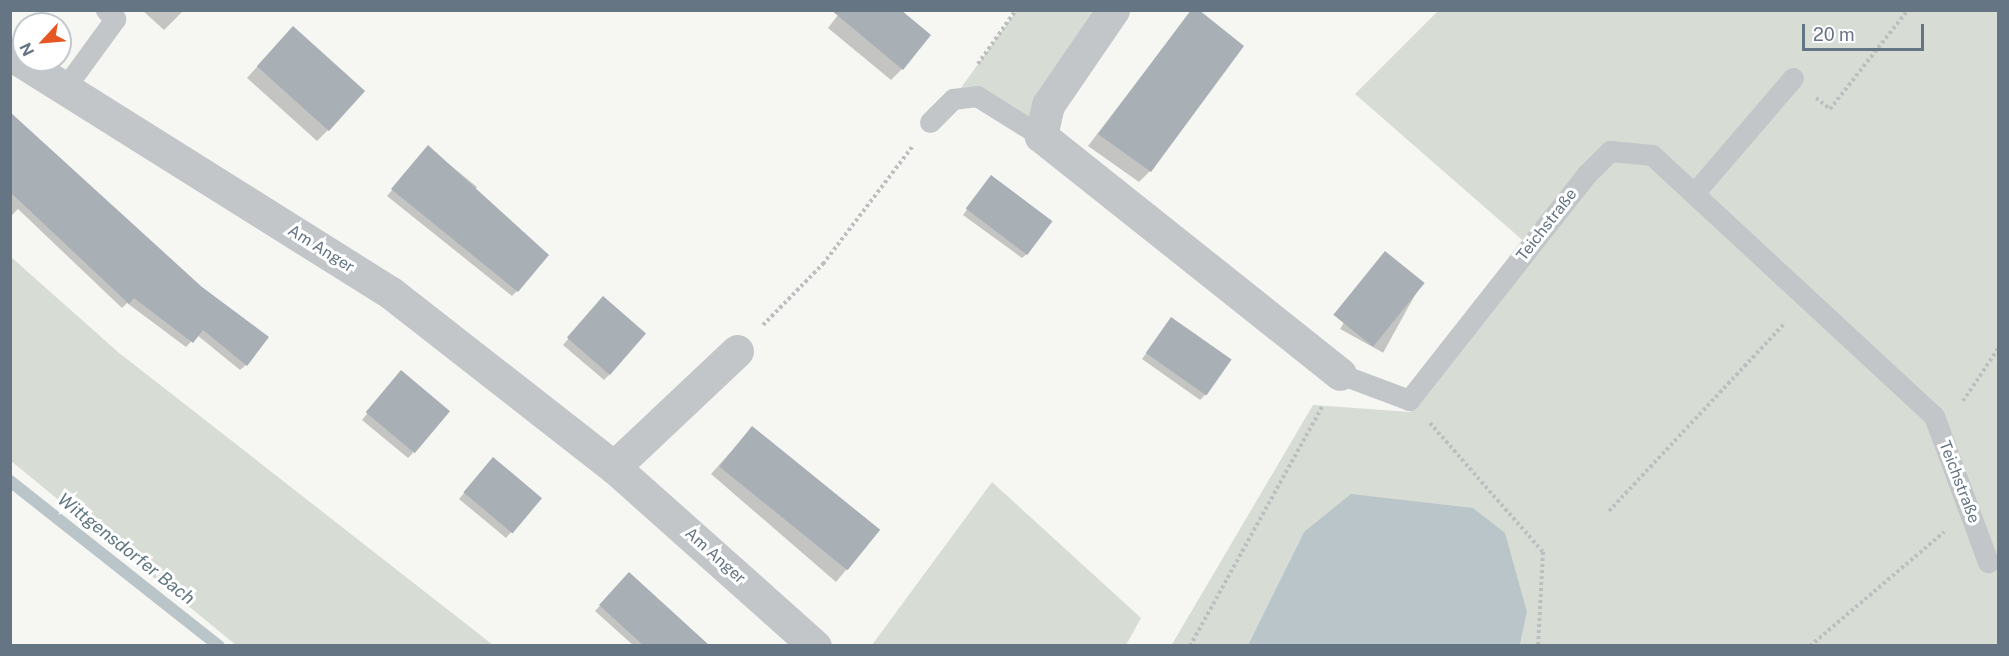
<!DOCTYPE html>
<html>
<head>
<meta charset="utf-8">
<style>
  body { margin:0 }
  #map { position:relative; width:2009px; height:656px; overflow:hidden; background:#f6f6f3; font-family:"Public Sans",sans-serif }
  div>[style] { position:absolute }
  .green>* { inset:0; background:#d7ddd4 }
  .water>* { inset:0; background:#b9c5c9 }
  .shadow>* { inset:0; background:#0003; transform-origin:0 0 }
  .stream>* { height:12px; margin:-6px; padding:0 6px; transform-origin:6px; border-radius:6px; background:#b9c5c9 }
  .building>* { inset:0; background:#a8b0b6; transform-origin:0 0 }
  .path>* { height:4px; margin-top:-2px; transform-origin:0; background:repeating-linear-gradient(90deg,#bcbec0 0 3px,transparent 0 6px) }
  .lane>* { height:21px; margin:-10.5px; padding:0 10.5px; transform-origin:10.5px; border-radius:10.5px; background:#c2c6c9 }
  .street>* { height:33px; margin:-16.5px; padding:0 16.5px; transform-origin:16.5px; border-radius:16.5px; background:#c2c6c9 }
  span { translate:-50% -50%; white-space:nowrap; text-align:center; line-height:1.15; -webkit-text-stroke:6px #fff; paint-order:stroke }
  .street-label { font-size:16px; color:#657584 }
  .water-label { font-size:18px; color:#607781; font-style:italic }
  .frame { position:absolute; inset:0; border:12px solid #657584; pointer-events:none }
  .north { position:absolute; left:12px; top:12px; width:60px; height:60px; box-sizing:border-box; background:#fff; border:2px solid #c1c8ce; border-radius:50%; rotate:244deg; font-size:16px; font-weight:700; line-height:24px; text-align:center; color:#657584 }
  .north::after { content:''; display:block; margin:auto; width:21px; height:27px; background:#e65724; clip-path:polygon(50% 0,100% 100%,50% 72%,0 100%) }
  .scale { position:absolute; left:1802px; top:24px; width:122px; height:27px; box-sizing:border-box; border:3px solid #657584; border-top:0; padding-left:8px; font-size:18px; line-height:21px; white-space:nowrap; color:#657584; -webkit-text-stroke:4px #fff; paint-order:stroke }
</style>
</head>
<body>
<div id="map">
  <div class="green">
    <i style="clip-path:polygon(1016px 11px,1113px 11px,1041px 136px,977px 96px,953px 99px)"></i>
    <i style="clip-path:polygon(1438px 11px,1998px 11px,1998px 645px,1520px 645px,1527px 612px,1304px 532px,1248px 645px,1171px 646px,1313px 405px,1410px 412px,1528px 245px,1355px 94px)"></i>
    <i style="clip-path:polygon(11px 257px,118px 352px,493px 645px,236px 645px,11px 461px)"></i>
    <i style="clip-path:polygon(992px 482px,1141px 618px,1126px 645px,872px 645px)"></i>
  </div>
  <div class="water">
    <i style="clip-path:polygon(1351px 494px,1473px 508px,1505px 533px,1527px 612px,1520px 645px,1248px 645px,1304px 532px)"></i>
  </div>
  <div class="shadow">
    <i style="clip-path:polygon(142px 10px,184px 10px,164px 30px)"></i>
    <i style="clip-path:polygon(842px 10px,902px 69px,891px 80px,828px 28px)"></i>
    <i style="clip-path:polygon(1192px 10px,1150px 171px,1139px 182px,1088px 146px)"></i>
    <i style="clip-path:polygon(282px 39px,328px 130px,317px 141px,247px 78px)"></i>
    <i style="clip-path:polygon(10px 114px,246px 365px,240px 370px,197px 335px,186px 347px,127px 303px,122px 308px,18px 209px,10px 217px)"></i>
    <i style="clip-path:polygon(428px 147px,477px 187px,472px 193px,517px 291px,512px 296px,387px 196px)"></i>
    <i style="clip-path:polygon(986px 183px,1028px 253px,1022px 258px,963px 215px)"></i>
    <i style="left:1379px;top:259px;width:49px;height:80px;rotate:29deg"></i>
    <i style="clip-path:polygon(598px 304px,609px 375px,604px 380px,563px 345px)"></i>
    <i style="clip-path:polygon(1171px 319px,1206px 394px,1200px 400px,1142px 359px)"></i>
    <i style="clip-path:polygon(396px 378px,413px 453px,408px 458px,362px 420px)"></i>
    <i style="clip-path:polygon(744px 437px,879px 530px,836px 582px,711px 474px)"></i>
    <i style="clip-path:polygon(487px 465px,540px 498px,506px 538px,459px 499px)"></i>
    <i style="clip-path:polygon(629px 574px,706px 646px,634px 646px,595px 611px)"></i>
  </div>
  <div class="stream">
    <i style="left:10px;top:481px;width:266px;rotate:38.3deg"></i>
  </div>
  <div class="building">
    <i style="clip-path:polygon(831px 10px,901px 10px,931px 35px,903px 70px)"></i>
    <i style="clip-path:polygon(1191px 10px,1199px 10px,1244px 46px,1151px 172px,1098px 134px)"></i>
    <i style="left:293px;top:26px;width:97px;height:54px;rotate:42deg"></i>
    <i style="clip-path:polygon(10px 112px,202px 287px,269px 337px,247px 366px,203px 330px,193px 343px,134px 298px,129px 304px,10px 192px)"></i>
    <i style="clip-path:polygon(428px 145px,549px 255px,518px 292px,391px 189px)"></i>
    <i style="left:991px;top:175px;width:77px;height:42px;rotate:37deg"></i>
    <i style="left:1385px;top:251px;width:51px;height:82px;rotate:39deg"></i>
    <i style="left:603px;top:296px;width:57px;height:55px;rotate:41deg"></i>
    <i style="left:1171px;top:317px;width:74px;height:44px;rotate:35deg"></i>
    <i style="left:401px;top:370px;width:64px;height:55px;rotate:40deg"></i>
    <i style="left:752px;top:426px;width:165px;height:52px;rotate:39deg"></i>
    <i style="left:493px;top:457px;width:64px;height:46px;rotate:40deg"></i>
    <i style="clip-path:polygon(629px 572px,709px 645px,643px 645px,599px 605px)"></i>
  </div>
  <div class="path">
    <i style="left:978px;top:64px;width:66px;rotate:-54.9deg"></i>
    <i style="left:1816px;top:98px;width:18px;rotate:38deg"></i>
    <i style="left:1830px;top:109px;width:126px;rotate:-51.8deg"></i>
    <i style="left:763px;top:325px;width:86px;rotate:-45.5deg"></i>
    <i style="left:823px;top:264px;width:147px;rotate:-52.7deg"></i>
    <i style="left:1963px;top:401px;width:63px;rotate:-56.1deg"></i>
    <i style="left:1430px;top:423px;width:171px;rotate:48.8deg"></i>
    <i style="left:1543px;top:552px;width:94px;rotate:93deg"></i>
    <i style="left:1609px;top:511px;width:258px;rotate:-46.9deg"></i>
    <i style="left:1190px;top:646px;width:273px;rotate:-61.1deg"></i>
    <i style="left:1810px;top:646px;width:176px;rotate:-40.4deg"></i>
  </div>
  <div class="lane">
    <i style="left:64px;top:89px;width:87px;rotate:-53.9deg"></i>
    <i style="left:115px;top:19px;width:13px;rotate:-135deg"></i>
    <i style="left:930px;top:122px;width:33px;rotate:-45deg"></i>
    <i style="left:953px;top:99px;width:24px;rotate:-7deg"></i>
    <i style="left:977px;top:96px;width:75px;rotate:32deg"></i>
    <i style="left:1696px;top:191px;width:149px;rotate:-49.4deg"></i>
    <i style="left:1340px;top:374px;width:74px;rotate:20.6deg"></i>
    <i style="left:1409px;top:400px;width:288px;rotate:-51.8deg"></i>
    <i style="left:1587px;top:174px;width:33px;rotate:-45deg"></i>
    <i style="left:1610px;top:151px;width:42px;rotate:5.4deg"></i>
    <i style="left:1652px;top:155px;width:384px;rotate:42.8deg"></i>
    <i style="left:1934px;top:416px;width:156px;rotate:69.7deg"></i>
  </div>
  <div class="street">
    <i style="left:1113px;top:10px;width:115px;rotate:124.4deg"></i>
    <i style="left:1048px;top:105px;width:32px;rotate:103deg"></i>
    <i style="left:1041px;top:136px;width:382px;rotate:38.5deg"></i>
    <i style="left:10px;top:54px;width:450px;rotate:32.1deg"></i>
    <i style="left:391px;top:293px;width:283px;rotate:38deg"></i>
    <i style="left:614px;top:467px;width:269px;rotate:41.7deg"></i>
    <i style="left:614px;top:467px;width:169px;rotate:-43.3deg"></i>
  </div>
  <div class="street-label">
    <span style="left:1547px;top:225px;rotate:-52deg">Teichstraße</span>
    <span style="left:321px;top:249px;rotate:32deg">Am Anger</span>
    <span style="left:1959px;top:482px;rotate:69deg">Teichstraße</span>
    <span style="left:715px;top:556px;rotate:42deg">Am Anger</span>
  </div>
  <div class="water-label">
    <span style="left:126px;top:549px;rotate:38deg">Wittgensdorfer Bach</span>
  </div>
  <div class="frame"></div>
  <div class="north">N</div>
  <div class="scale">20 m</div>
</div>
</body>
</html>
